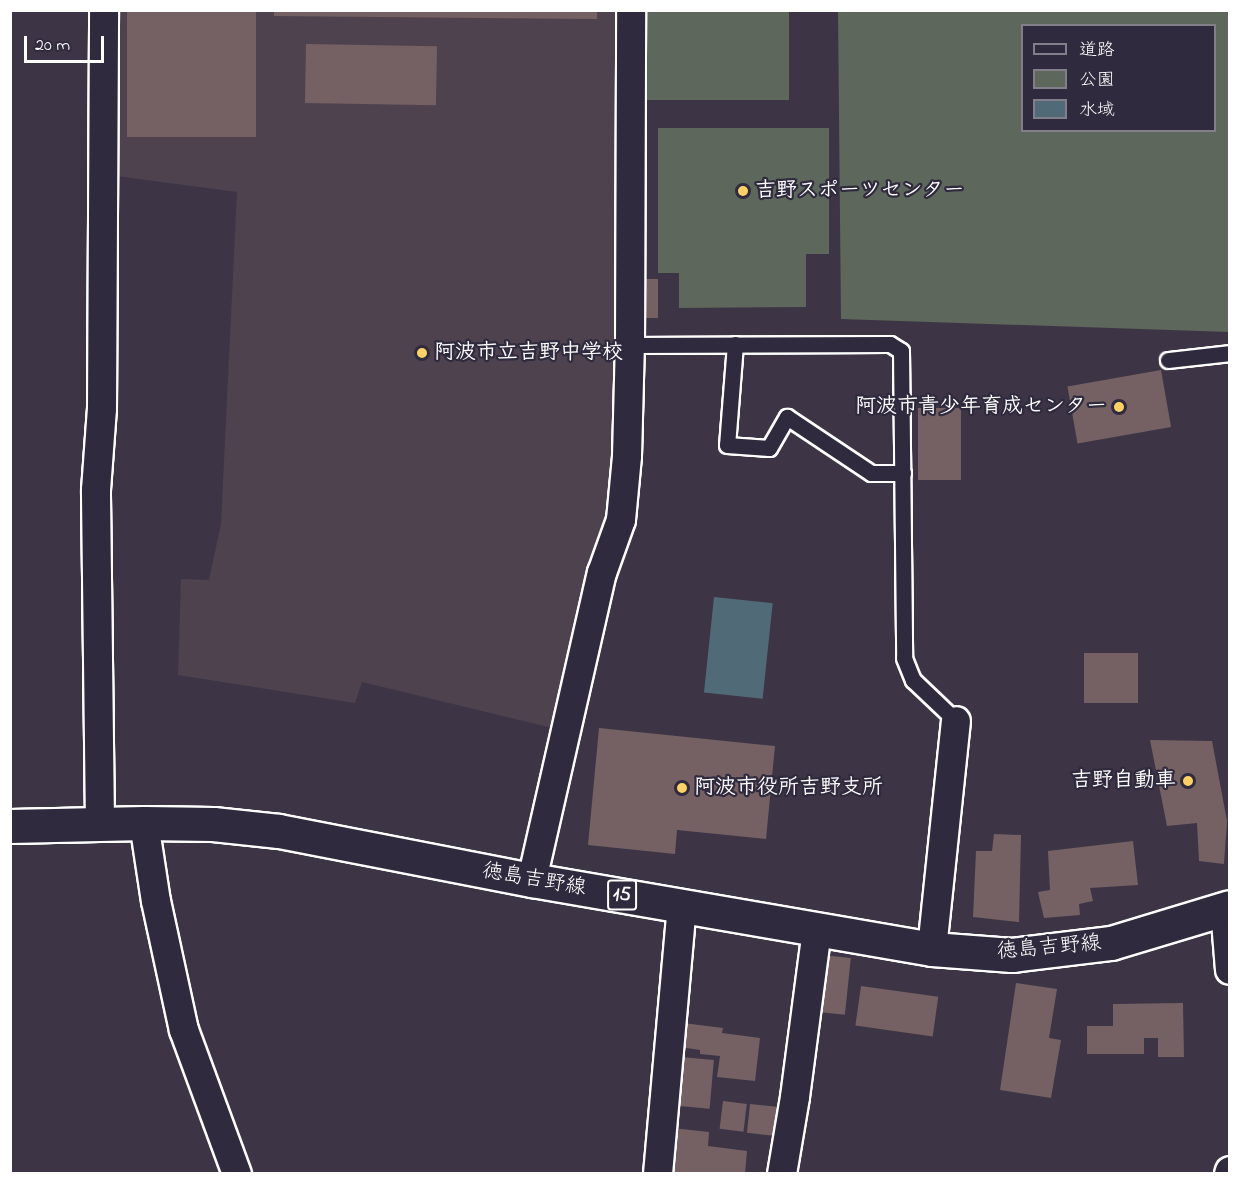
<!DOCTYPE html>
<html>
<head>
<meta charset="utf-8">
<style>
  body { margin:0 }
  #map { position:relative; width:1240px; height:1184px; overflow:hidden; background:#3d3545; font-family:"Indie Flower","Klee One",sans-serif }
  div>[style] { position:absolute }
  .built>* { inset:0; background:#4e424e }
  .green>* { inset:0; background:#5e675b; transform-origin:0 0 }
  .water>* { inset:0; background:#516a78; transform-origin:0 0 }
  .building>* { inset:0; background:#756163; transform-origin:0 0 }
  .roads { filter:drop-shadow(2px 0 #fff) drop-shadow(-2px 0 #fff) drop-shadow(0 2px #fff) drop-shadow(0 -2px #fff) }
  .service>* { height:15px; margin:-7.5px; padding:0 7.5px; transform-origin:7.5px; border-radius:7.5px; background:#2f2a3d }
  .minor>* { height:28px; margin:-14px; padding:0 14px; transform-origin:14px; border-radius:14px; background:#2f2a3d }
  .primary>* { height:33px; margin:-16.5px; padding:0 16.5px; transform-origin:16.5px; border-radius:16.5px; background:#2f2a3d }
  .dots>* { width:16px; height:16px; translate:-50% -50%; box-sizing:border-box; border:3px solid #2f2a3d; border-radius:50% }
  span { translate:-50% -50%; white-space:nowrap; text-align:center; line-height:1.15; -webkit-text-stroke:4.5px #2f2a3d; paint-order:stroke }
  .shield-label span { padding:2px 4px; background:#2f2a3d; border:2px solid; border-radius:4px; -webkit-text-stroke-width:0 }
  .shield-label { font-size:20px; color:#fff; font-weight:700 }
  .poi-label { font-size:21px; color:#fff; font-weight:700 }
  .left { translate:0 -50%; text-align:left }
  .right { translate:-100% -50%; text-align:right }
  .street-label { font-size:21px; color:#fff }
  .frame { position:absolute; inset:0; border:12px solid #fff; pointer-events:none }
  .legend { position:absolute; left:1021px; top:24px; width:195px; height:108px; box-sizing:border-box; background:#2f2a3d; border:2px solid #827f8b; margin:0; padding:8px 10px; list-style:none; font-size:18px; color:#fff }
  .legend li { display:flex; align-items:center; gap:12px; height:30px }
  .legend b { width:30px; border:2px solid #827f8b }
  .scale { position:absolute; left:24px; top:36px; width:80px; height:27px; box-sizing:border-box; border:3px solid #fff; border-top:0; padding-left:8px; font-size:18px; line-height:21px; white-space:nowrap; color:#fff; -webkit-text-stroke:4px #2f2a3d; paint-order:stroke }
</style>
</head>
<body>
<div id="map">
  <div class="built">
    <i style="clip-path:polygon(112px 11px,617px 11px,613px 513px,599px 533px,557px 729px,362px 682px,355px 703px,178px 675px,181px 579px,209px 580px,221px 524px,237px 192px,109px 175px)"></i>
  </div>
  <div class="green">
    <i style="left:644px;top:11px;width:145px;height:89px"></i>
    <i style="clip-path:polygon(evenodd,838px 11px,1229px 11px,1229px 332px,841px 319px,838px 11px,1022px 26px,1214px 26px,1214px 130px,1022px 130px,1022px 26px)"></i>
    <i style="clip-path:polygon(658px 128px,829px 128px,829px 254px,806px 254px,806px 307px,679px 308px,679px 273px,658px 273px)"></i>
  </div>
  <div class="water">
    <i style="left:714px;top:597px;width:59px;height:96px;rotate:6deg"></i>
  </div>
  <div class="building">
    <i style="left:127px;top:10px;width:129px;height:127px"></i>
    <i style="clip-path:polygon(274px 10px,597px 10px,597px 19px,274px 16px)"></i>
    <i style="left:306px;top:44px;width:131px;height:59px;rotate:1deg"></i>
    <i style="left:645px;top:279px;width:13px;height:39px"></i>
    <i style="left:1161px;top:370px;width:58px;height:95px;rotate:80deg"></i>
    <i style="left:918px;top:408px;width:43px;height:72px"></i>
    <i style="left:1084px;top:653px;width:54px;height:50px"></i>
    <i style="clip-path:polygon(599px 728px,775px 746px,766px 839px,677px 830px,675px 854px,588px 845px)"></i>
    <i style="clip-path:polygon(1150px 740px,1212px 741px,1227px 821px,1224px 864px,1199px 861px,1197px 823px,1167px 826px)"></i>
    <i style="clip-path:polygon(994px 834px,1021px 835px,1019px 922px,973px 917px,976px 851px,992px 851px)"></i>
    <i style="clip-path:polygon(1133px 841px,1138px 885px,1090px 888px,1093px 901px,1079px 904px,1080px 915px,1044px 918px,1038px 892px,1050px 890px,1048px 851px)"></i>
    <i style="left:822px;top:955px;width:29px;height:57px;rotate:6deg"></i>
    <i style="clip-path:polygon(1016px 983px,1057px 989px,1049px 1038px,1061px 1040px,1051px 1098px,1000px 1090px)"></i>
    <i style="left:861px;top:986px;width:78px;height:40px;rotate:8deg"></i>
    <i style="clip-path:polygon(1183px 1003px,1184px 1057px,1158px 1057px,1158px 1038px,1144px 1038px,1144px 1054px,1087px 1054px,1087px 1026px,1113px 1026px,1113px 1004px)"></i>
    <i style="clip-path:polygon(683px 1023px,723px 1028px,722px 1033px,760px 1038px,755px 1081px,717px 1077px,720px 1056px,700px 1054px,700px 1050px,680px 1047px)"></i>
    <i style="left:681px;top:1057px;width:33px;height:49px;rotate:5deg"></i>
    <i style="left:723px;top:1101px;width:24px;height:28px;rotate:7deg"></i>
    <i style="left:750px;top:1104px;width:27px;height:29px;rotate:6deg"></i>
    <i style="clip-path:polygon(672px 1128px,709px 1132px,708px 1146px,747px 1151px,745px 1174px,666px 1174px)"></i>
  </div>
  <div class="roads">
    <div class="service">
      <i style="left:735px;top:344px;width:101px;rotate:94.5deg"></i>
      <i style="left:727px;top:445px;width:42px;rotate:4.1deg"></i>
      <i style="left:769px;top:448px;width:36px;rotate:-60deg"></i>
      <i style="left:787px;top:417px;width:101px;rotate:33.7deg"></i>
      <i style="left:871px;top:473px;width:32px"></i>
      <i style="left:630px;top:345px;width:260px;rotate:-0.2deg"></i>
      <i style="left:890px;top:344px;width:13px;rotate:32deg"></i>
      <i style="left:901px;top:351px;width:307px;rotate:89.4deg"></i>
      <i style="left:904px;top:658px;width:24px;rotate:68deg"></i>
      <i style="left:913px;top:680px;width:59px;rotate:43.6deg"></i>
      <i style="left:1168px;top:360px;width:62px;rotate:-6.4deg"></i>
    </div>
    <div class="minor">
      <i style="left:100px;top:823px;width:333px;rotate:-90.7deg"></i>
      <i style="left:96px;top:490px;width:81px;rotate:-85.8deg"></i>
      <i style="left:102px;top:409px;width:399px;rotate:-89.7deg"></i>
      <i style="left:144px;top:823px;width:79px;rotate:81.3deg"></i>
      <i style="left:156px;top:901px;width:132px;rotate:77.8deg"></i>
      <i style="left:184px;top:1030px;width:153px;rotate:69.8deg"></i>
      <i style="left:532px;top:880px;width:315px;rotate:-77.2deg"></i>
      <i style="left:602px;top:573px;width:56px;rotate:-70.3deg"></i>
      <i style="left:621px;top:520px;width:64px;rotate:-84.6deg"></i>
      <i style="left:627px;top:456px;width:111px;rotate:-88.5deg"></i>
      <i style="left:630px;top:345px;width:335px;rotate:-89.8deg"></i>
      <i style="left:1225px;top:909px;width:61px;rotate:85.3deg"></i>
      <i style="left:932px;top:949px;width:229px;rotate:-84deg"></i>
      <i style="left:658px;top:1174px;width:269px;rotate:-84.9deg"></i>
      <i style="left:782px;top:1174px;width:78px;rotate:-80.4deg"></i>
      <i style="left:795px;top:1097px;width:169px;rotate:-82.5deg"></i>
      <i style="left:1229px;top:1174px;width:3px;rotate:-72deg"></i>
    </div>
    <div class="primary">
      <i style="left:10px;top:826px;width:134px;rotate:-1.3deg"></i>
      <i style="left:144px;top:823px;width:69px;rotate:0.8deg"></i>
      <i style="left:213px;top:824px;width:66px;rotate:6.1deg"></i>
      <i style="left:279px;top:831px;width:258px;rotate:11deg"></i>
      <i style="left:532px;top:880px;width:406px;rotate:9.8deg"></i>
      <i style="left:932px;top:949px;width:80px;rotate:4.3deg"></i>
      <i style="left:1012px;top:955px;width:100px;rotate:-6.9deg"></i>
      <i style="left:1111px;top:943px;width:124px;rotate:-16.8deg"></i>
    </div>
  </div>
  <div class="dots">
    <i style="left:743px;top:191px;background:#ffd166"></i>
    <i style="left:422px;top:353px;background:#ffd166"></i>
    <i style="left:1119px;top:407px;background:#ffd166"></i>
    <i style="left:1188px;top:781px;background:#ffd166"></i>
    <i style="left:682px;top:788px;background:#ffd166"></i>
  </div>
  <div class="shield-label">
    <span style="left:622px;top:895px">15</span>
  </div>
  <div class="poi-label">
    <span class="left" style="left:755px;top:191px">吉野スポーツセンター</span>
    <span class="left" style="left:434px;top:353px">阿波市立吉野中学校</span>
    <span class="right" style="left:1107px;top:407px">阿波市青少年育成センター</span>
    <span class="right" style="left:1176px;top:781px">吉野自動車</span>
    <span class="left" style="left:694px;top:788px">阿波市役所吉野支所</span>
  </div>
  <div class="street-label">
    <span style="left:534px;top:880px;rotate:10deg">徳島吉野線</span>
    <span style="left:1049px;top:948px;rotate:-5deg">徳島吉野線</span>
  </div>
  <div class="frame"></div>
  <ul class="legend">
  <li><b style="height:8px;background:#2f2a3d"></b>道路</li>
  <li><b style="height:16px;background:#5e675b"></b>公園</li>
  <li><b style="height:16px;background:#516a78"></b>水域</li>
  </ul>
  <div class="scale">20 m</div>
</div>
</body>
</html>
